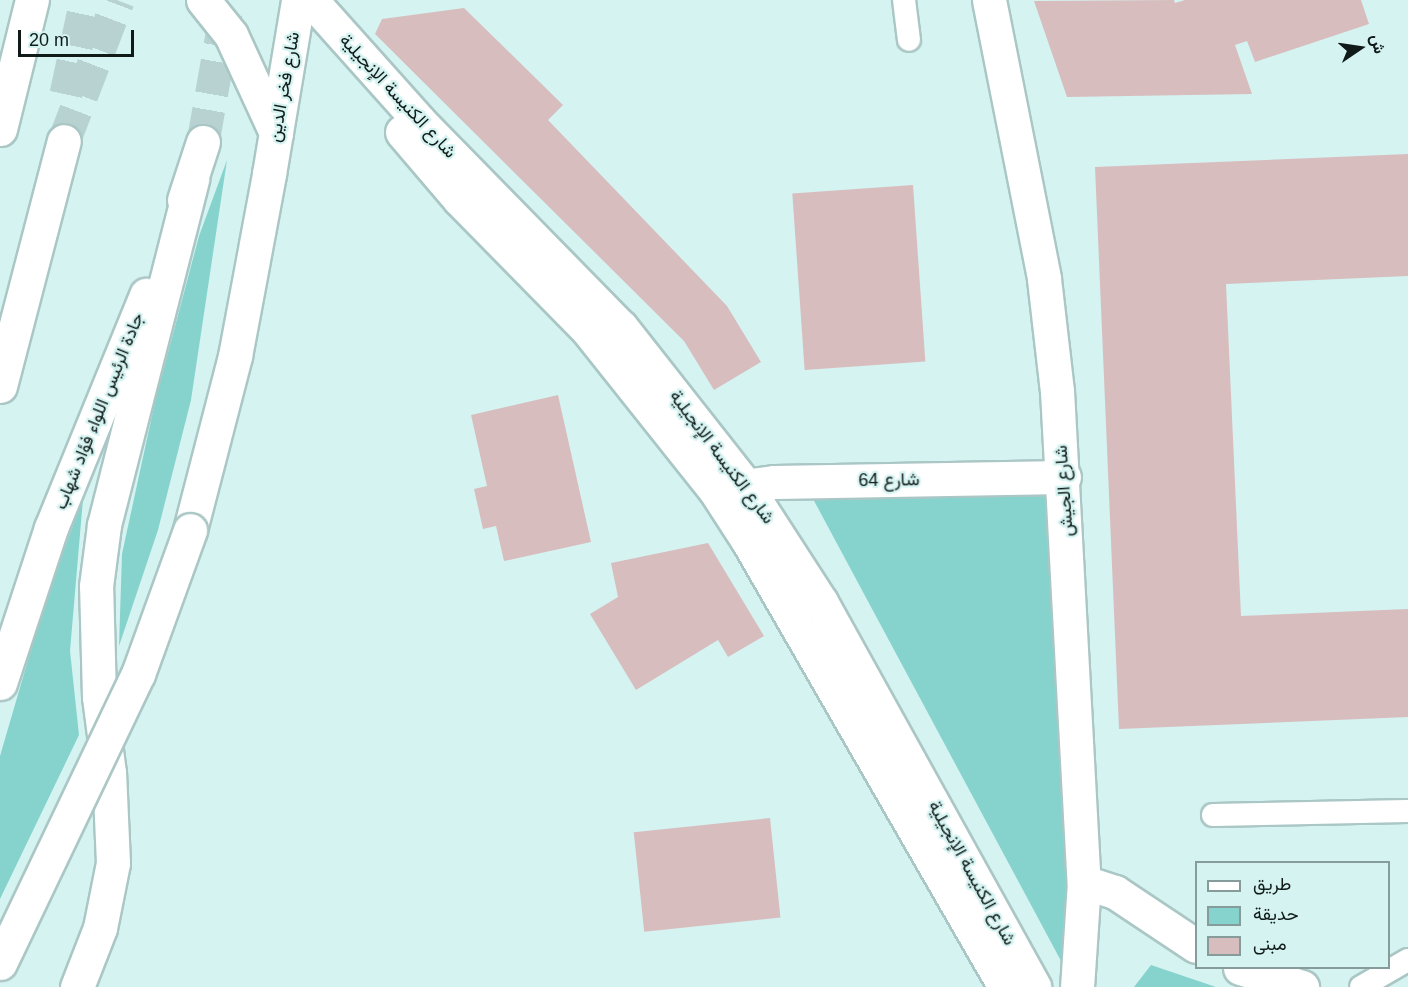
<!DOCTYPE html>
<html>
<head>
<meta charset="utf-8">
<style>
  body { margin:0 }
  #map { position:relative; width:1408px; height:987px; overflow:hidden; background:#d5f3f1; font-family:Arial,Vazirmatn,sans-serif }
  div>[style] { position:absolute }
  .green>* { inset:0; background:#86d3ce }
  .building>* { inset:0; background:#d8bdbf; transform-origin:0 0 }
  .highway-tunnel>* { height:33px; margin-top:-16.5px; transform-origin:0; background:repeating-linear-gradient(90deg,#b7d2d1 0 33px,transparent 0 49px) }
  .roads { filter:drop-shadow(2px 0 #aac7c5) drop-shadow(-2px 0 #aac7c5) drop-shadow(0 2px #aac7c5) drop-shadow(0 -2px #aac7c5) }
  .lane>* { height:22px; margin:-11px; padding:0 11px; transform-origin:11px; border-radius:11px; background:#fff }
  .street>* { height:33px; margin:-16.5px; padding:0 16.5px; transform-origin:16.5px; border-radius:16.5px; background:#fff }
  .secondary>* { height:33px; margin:-16.5px; padding:0 16.5px; transform-origin:16.5px; border-radius:16.5px; background:#fff }
  .highway>* { height:33px; margin:-16.5px; padding:0 16.5px; transform-origin:16.5px; border-radius:16.5px; background:#fff }
  .bridges { filter:drop-shadow(2px 0 #aac7c5) drop-shadow(-2px 0 #aac7c5) drop-shadow(0 2px #aac7c5) drop-shadow(0 -2px #aac7c5) }
  .highway-bridge>* { height:33px; margin:-16.5px; padding:0 16.5px; transform-origin:16.5px; border-radius:16.5px; background:#fff }
  span { translate:-50% -50%; white-space:nowrap; text-align:center; line-height:1.15; -webkit-text-stroke:4.5px #d5f3f1; paint-order:stroke }
  .street-label { font-size:18px; color:#0f1a19 }
  .legend { position:absolute; left:1195px; top:861px; width:195px; height:108px; box-sizing:border-box; background:#d5f3f1; border:2px solid #869c9b; margin:0; padding:8px 10px; list-style:none; font-size:18px; color:#0f1a19 }
  .legend li { display:flex; align-items:center; gap:12px; height:30px }
  .legend b { width:30px; border:2px solid #869c9b }
  .north { position:absolute; left:1330px; top:18px; width:60px; height:60px; -webkit-text-stroke:4px #d5f3f1; paint-order:stroke; rotate:77deg; font-size:16px; font-weight:700; line-height:24px; text-align:center; color:#0f1a19 }
  .north::after { content:''; display:block; margin:auto; width:21px; height:27px; background:#0f1a19; clip-path:polygon(50% 0,100% 100%,50% 72%,0 100%) }
  .scale { position:absolute; left:18px; top:30px; width:116px; height:27px; box-sizing:border-box; border:3px solid #0f1a19; border-top:0; padding-left:8px; font-size:18px; line-height:21px; white-space:nowrap; color:#0f1a19; -webkit-text-stroke:4px #d5f3f1; paint-order:stroke }
</style>
</head>
<body>
<div id="map">
  <div class="green">
    <i style="clip-path:polygon(227px 160px,191px 400px,158px 530px,119px 646px,122px 554px,155px 402px,199px 236px)"></i>
    <i style="clip-path:polygon(1053px 494px,1075px 987px,812px 497px)"></i>
    <i style="clip-path:polygon(83px 499px,70px 651px,79px 735px,0 899px,0 756px,47px 595px)"></i>
    <i style="clip-path:polygon(1151px 965px,1216px 987px,1134px 987px)"></i>
  </div>
  <div class="building">
    <i style="clip-path:polygon(1174px 0,1175px 3px,1185px 0,1361px 0,1369px 24px,1255px 62px,1247px 41px,1235px 45px,1252px 94px,1067px 97px,1034px 1px)"></i>
    <i style="clip-path:polygon(464px 8px,563px 105px,548px 120px,727px 306px,761px 362px,714px 390px,684px 341px,375px 34px,382px 19px)"></i>
    <i style="clip-path:polygon(1408px 154px,1408px 276px,1226px 284px,1241px 616px,1408px 609px,1408px 717px,1119px 729px,1095px 167px)"></i>
    <i style="left:913px;top:185px;width:177px;height:121px;rotate:86deg"></i>
    <i style="clip-path:polygon(558px 395px,591px 542px,504px 561px,496px 526px,483px 529px,474px 489px,487px 486px,471px 415px)"></i>
    <i style="clip-path:polygon(708px 543px,764px 636px,728px 657px,718px 640px,636px 690px,590px 614px,618px 597px,611px 563px)"></i>
    <i style="left:770px;top:818px;width:100px;height:137px;rotate:84deg"></i>
  </div>
  <div class="highway-tunnel">
    <i style="left:66px;top:94px;width:96px;rotate:-78deg"></i>
    <i style="left:64px;top:141px;width:151px;rotate:-69deg"></i>
    <i style="left:203px;top:142px;width:144px;rotate:-80deg"></i>
  </div>
  <div class="roads">
    <div class="lane">
      <i style="left:904px;top:0;width:40px;rotate:82.9deg"></i>
      <i style="left:1213px;top:815px;width:195px;rotate:-1.2deg"></i>
      <i style="left:1361px;top:987px;width:54px;rotate:-29.9deg"></i>
    </div>
    <div class="street">
      <i style="left:989px;top:0;width:284px;rotate:78.8deg"></i>
      <i style="left:1044px;top:279px;width:113px;rotate:83.4deg"></i>
      <i style="left:1057px;top:391px;width:492px;rotate:86.9deg"></i>
      <i style="left:1084px;top:882px;width:105px;rotate:93.8deg"></i>
      <i style="left:720px;top:489px;width:54px;rotate:-7.4deg"></i>
      <i style="left:774px;top:482px;width:290px;rotate:-1deg"></i>
    </div>
    <div class="secondary">
      <i style="left:203px;top:0;width:45px;rotate:51.3deg"></i>
      <i style="left:231px;top:35px;width:108px;rotate:65.3deg"></i>
      <i style="left:311px;top:0;width:162px;rotate:48.2deg"></i>
      <i style="left:419px;top:121px;width:289px;rotate:45.6deg"></i>
      <i style="left:621px;top:327px;width:202px;rotate:51.8deg"></i>
      <i style="left:746px;top:486px;width:138px;rotate:57.1deg"></i>
      <i style="left:821px;top:602px;width:440px;rotate:61deg"></i>
      <i style="left:0;top:129px;width:133px;rotate:-76.1deg"></i>
      <i style="left:402px;top:132px;width:89px;rotate:49.5deg"></i>
      <i style="left:460px;top:200px;width:180px;rotate:45.5deg"></i>
      <i style="left:586px;top:328px;width:207px;rotate:51.5deg"></i>
      <i style="left:715px;top:490px;width:61px;rotate:57.1deg"></i>
      <i style="left:748px;top:541px;width:515px;rotate:60.05deg"></i>
      <i style="left:269px;top:174px;width:176px;rotate:-80.5deg"></i>
      <i style="left:1084px;top:882px;width:33px;rotate:18deg"></i>
      <i style="left:1115px;top:892px;width:97px;rotate:33.7deg"></i>
      <i style="left:1240px;top:968px;width:65px;rotate:17deg"></i>
    </div>
    <div class="highway">
      <i style="left:184px;top:200px;width:61px;rotate:-71.9deg"></i>
      <i style="left:0;top:386px;width:253px;rotate:-75.4deg"></i>
      <i style="left:190px;top:530px;width:180px;rotate:-75.5deg"></i>
      <i style="left:235px;top:356px;width:185px;rotate:-79.4deg"></i>
      <i style="left:0;top:683px;width:163px;rotate:-71.8deg"></i>
      <i style="left:51px;top:528px;width:252px;rotate:-67.8deg"></i>
      <i style="left:77px;top:987px;width:63px;rotate:-68.7deg"></i>
      <i style="left:100px;top:928px;width:66px;rotate:-78.7deg"></i>
      <i style="left:113px;top:863px;width:90px;rotate:-92.5deg"></i>
      <i style="left:109px;top:773px;width:77px;rotate:-97.5deg"></i>
      <i style="left:99px;top:697px;width:111px;rotate:-91.5deg"></i>
      <i style="left:96px;top:586px;width:62px;rotate:-82.5deg"></i>
      <i style="left:104px;top:525px;width:357px;rotate:-75.7deg"></i>
    </div>
  </div>
  <div class="bridges">
    <div class="highway-bridge">
      <i style="left:0;top:963px;width:320px;rotate:-64.5deg"></i>
      <i style="left:138px;top:674px;width:153px;rotate:-70.1deg"></i>
    </div>
  </div>
  <div class="street-label">
    <span style="left:284px;top:87px;rotate:-80deg">شارع فخر الدين</span>
    <span style="left:398px;top:96px;rotate:47deg">شارع الكنيسة الإنجيلية</span>
    <span style="left:99px;top:411px;rotate:-68deg">جادة الرئيس اللواء فؤاد شهاب</span>
    <span style="left:722px;top:457px;rotate:53deg">شارع الكنيسة الإنجيلية</span>
    <span style="left:889px;top:480px;rotate:-1deg">شارع 64</span>
    <span style="left:1064px;top:491px;rotate:-94deg">شارع الجيش</span>
    <span style="left:972px;top:873px;rotate:61deg">شارع الكنيسة الإنجيلية</span>
  </div>
  <ul class="legend">
  <li><b style="height:8px;background:#fff"></b>طريق</li>
  <li><b style="height:16px;background:#86d3ce"></b>حديقة</li>
  <li><b style="height:16px;background:#d8bdbf"></b>مبنى</li>
  </ul>
  <div class="north">ش</div>
  <div class="scale">20 m</div>
</div>
</body>
</html>
